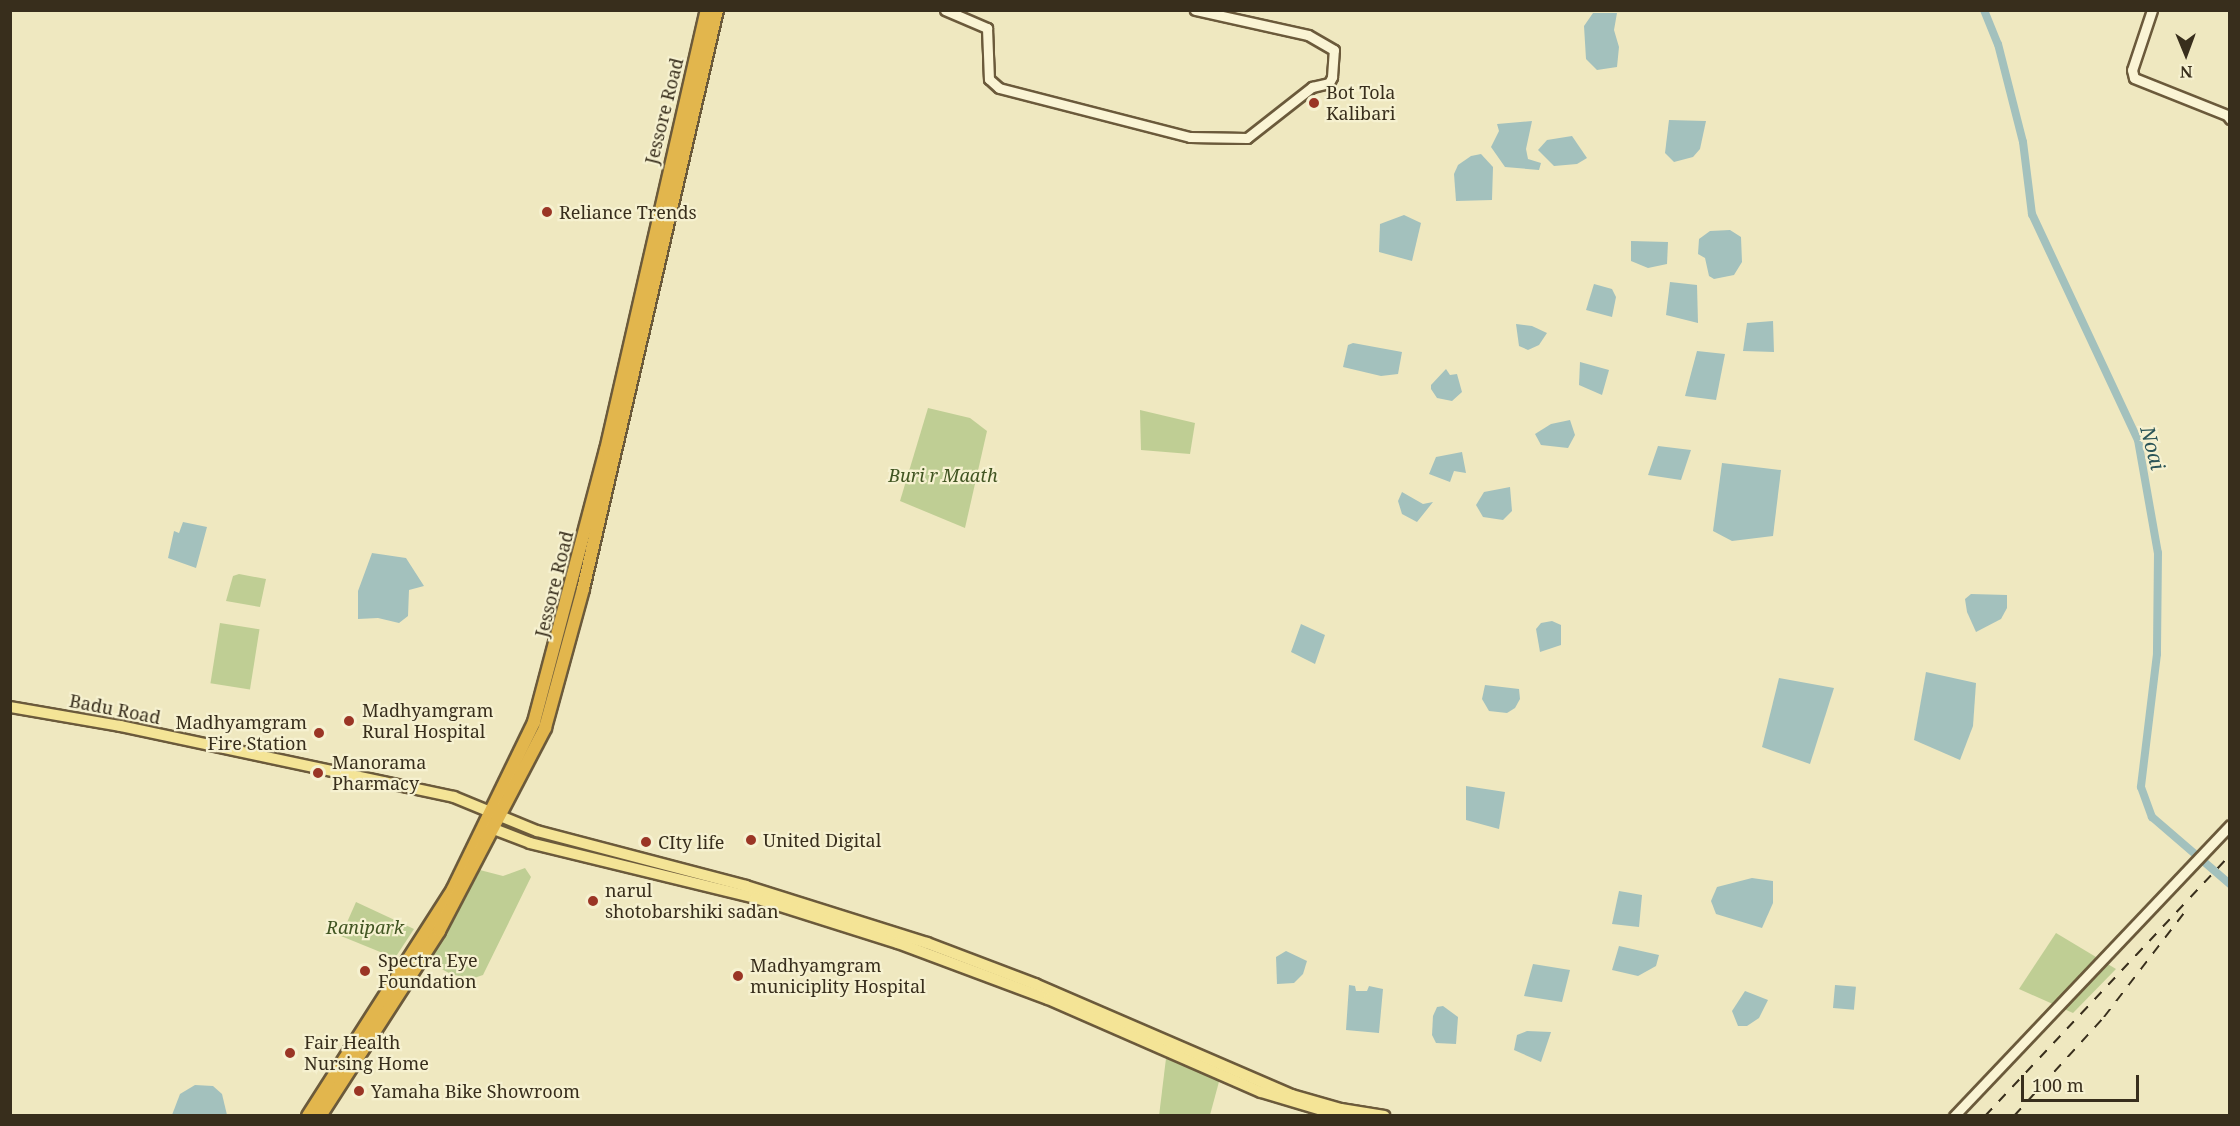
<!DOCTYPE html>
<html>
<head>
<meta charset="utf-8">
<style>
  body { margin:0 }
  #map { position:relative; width:2240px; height:1126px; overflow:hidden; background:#efe8c0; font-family:"Noto Serif",serif }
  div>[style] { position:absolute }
  .green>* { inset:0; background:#bfce94; transform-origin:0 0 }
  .water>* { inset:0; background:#a3c1bd; transform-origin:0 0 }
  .canal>* { height:8px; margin:-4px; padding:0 4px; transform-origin:4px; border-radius:4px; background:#a3c1bd }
  .roads { filter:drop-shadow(2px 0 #6b5a3b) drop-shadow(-2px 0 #6b5a3b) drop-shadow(0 2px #6b5a3b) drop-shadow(0 -2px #6b5a3b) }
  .secondary>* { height:9px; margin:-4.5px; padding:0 4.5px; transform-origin:4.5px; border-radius:4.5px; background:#faf4d4 }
  .primary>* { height:10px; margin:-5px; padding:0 5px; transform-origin:5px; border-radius:5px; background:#f4e496 }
  .highway>* { height:12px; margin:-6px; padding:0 6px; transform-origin:6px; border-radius:6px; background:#e2b64d }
  .rail>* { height:2px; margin-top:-1px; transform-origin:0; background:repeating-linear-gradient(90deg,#382e1c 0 10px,transparent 0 20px) }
  .dots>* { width:16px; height:16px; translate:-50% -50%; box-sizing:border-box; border:3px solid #f6f1d0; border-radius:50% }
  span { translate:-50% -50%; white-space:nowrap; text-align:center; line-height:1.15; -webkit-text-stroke:4.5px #f6f1d0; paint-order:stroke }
  .poi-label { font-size:18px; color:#382e1c }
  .left { translate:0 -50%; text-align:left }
  .right { translate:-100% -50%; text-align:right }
  .street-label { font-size:18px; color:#382e1c }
  .park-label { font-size:18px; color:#415522; font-style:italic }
  .water-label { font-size:20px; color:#2b5558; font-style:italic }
  .frame { position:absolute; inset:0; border:12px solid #382e1c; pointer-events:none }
  .north { position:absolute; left:2156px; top:24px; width:60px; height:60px; -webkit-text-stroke:4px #f6f1d0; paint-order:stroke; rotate:179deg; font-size:16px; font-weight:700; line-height:24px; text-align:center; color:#382e1c }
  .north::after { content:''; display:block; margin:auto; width:21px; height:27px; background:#382e1c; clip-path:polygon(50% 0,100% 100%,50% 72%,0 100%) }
  .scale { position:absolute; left:2021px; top:1075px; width:118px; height:27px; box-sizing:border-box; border:3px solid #382e1c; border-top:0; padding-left:8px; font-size:18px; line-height:21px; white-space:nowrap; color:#382e1c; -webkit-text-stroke:4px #f6f1d0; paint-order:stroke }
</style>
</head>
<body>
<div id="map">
  <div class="green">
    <i style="clip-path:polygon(928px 408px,970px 418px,987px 431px,965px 528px,900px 501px)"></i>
    <i style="clip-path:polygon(1140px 410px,1195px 423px,1190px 454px,1141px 450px)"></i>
    <i style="clip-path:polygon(239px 574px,266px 579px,260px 607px,226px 601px,233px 576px)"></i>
    <i style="left:220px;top:623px;width:40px;height:61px;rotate:9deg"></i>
    <i style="clip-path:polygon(525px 868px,531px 877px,483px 975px,471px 979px,451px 974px,424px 960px,476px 869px,503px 876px)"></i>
    <i style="clip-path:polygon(356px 902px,414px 929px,395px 958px,341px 936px)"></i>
    <i style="clip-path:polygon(2056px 933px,2116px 969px,2073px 1013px,2019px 989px)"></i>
    <i style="clip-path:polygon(1167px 1050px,1220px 1078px,1210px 1115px,1159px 1116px)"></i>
  </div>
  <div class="water">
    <i style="clip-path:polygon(1593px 13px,1617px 13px,1614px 30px,1619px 47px,1617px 67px,1597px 70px,1586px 59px,1584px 26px)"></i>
    <i style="clip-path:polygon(1669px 120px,1706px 121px,1700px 149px,1693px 157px,1674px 162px,1665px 153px)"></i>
    <i style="clip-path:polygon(1532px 121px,1526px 149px,1528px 159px,1541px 163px,1539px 170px,1505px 167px,1491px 147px,1499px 131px,1497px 124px)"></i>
    <i style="clip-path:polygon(1572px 136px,1587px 158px,1577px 164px,1554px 166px,1538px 150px,1547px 140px)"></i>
    <i style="clip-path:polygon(1481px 154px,1493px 167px,1492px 200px,1456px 201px,1454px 174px,1458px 165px,1471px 156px)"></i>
    <i style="clip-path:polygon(1404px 215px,1421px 223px,1412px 261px,1379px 252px,1380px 224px)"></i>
    <i style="clip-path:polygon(1730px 230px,1741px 237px,1742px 262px,1734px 275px,1714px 279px,1709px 276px,1705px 258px,1698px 254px,1699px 239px,1710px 231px)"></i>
    <i style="clip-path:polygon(1631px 241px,1668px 242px,1667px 264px,1648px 268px,1631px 261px)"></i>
    <i style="clip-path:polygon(1670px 282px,1697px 285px,1698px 323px,1666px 315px)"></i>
    <i style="clip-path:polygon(1594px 284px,1612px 289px,1616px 297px,1612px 317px,1586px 310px)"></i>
    <i style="clip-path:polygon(1773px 321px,1774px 352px,1743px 351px,1747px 323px)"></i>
    <i style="clip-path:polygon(1516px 324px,1532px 326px,1547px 333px,1539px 345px,1528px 350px,1519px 346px)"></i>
    <i style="clip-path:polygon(1353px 343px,1402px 352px,1398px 374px,1381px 376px,1343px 367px,1348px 345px)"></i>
    <i style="clip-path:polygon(1697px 351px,1725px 354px,1716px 400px,1685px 396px)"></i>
    <i style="clip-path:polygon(1580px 362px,1609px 370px,1602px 395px,1579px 385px)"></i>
    <i style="clip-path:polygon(1446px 369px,1450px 375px,1457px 374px,1462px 392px,1452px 401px,1437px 398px,1431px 389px,1431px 385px)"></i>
    <i style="clip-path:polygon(1570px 420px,1575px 435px,1568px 448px,1541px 445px,1535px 434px,1551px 424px)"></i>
    <i style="clip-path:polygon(1658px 446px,1691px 450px,1681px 480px,1648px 475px)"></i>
    <i style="clip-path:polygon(1462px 452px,1466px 473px,1454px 471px,1450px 482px,1429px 474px,1436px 457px)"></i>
    <i style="clip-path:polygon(1722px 463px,1781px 470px,1773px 536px,1732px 541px,1713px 531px)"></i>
    <i style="clip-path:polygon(1510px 487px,1512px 511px,1503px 520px,1483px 517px,1476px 505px,1484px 492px)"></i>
    <i style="clip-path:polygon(1402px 492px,1423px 504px,1433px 502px,1417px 522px,1402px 514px,1398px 501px)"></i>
    <i style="clip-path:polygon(183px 522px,207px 527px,196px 568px,168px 558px,174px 531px,179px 533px)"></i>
    <i style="clip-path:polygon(372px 553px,406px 558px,424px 586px,409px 590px,408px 616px,399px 623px,378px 618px,358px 619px,358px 591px)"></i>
    <i style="clip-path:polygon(1971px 594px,2007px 595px,2007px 608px,2001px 619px,1976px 632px,1967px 612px,1965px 599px)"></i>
    <i style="clip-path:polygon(1552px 621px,1561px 625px,1561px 645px,1540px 652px,1536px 629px,1541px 623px)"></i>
    <i style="clip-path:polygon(1301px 624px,1325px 635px,1315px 664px,1291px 652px)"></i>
    <i style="clip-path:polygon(1926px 672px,1976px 683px,1973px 726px,1960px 760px,1914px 740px)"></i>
    <i style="clip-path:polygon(1779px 678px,1834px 688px,1810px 764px,1762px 747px)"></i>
    <i style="clip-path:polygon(1485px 685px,1519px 689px,1520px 699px,1515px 708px,1507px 713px,1489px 711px,1482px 699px)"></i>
    <i style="clip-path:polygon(1466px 786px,1505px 792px,1499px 829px,1466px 820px)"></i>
    <i style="clip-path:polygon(1752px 878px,1773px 881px,1773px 903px,1762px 928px,1716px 914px,1711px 901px,1717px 887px)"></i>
    <i style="clip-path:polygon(1619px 891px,1642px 895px,1639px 927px,1612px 924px)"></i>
    <i style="clip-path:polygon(1619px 946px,1659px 955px,1656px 966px,1638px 976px,1612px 970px)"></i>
    <i style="clip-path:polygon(1286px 951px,1307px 961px,1303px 974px,1294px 983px,1277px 984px,1276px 957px)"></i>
    <i style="clip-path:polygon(1533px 964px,1570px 970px,1562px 1002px,1524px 996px)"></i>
    <i style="clip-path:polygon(1349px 985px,1355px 986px,1356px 991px,1367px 991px,1369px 986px,1383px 989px,1379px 1033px,1346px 1030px)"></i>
    <i style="left:1835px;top:985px;width:21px;height:23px;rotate:5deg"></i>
    <i style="clip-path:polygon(1745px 991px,1768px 1000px,1759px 1018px,1747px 1026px,1738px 1026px,1732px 1011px)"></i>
    <i style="clip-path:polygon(1443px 1006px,1458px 1017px,1456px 1044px,1436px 1043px,1432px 1035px,1433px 1016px,1437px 1007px)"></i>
    <i style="clip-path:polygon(1527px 1031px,1551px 1032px,1541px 1062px,1514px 1050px,1517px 1035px)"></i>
    <i style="clip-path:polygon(195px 1085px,213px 1086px,222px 1094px,227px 1115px,172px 1115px,180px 1094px)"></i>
  </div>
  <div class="canal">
    <i style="left:1984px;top:10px;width:37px;rotate:68deg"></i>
    <i style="left:1998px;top:44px;width:101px;rotate:75.7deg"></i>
    <i style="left:2023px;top:142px;width:73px;rotate:82.9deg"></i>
    <i style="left:2032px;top:214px;width:250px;rotate:64.9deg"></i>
    <i style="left:2138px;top:440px;width:115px;rotate:80deg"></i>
    <i style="left:2158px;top:553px;width:101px;rotate:90.6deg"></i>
    <i style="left:2157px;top:654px;width:134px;rotate:96.9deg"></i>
    <i style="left:2141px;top:787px;width:32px;rotate:70deg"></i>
    <i style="left:2152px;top:817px;width:103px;rotate:40.7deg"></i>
  </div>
  <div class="roads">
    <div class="secondary">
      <i style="left:945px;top:10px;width:46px;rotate:23.2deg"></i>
      <i style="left:987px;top:28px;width:51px;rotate:87.8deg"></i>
      <i style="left:989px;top:79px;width:13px;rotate:42deg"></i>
      <i style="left:999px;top:88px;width:197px;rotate:14.4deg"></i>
      <i style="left:1190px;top:137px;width:57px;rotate:1deg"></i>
      <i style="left:1247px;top:138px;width:83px;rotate:-38.1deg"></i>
      <i style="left:1312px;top:87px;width:17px;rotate:-13deg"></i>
      <i style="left:1329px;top:83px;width:7px;rotate:-63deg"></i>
      <i style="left:1332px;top:77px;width:27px;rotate:-86deg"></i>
      <i style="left:1334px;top:50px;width:30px;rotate:-150deg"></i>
      <i style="left:1308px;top:35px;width:116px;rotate:-167.5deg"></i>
      <i style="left:2152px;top:10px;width:63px;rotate:108.4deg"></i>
      <i style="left:2132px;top:70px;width:8px;rotate:76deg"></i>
      <i style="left:2134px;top:78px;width:100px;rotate:21.7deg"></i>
      <i style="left:2227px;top:115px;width:5px;rotate:53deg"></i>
      <i style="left:1954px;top:1116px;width:401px;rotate:-46.5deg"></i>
    </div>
    <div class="primary">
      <i style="left:10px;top:707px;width:112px;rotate:9.8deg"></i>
      <i style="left:120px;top:726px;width:341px;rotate:12deg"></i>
      <i style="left:454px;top:797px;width:90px;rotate:22.3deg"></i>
      <i style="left:537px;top:831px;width:216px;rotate:14.7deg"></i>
      <i style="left:746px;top:886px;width:190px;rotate:17.5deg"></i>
      <i style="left:927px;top:943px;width:116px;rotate:20.8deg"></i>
      <i style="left:1035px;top:984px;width:280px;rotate:23.4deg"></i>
      <i style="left:1292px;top:1095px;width:51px;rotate:15.9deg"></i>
      <i style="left:1341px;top:1109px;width:44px;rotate:9.2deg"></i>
      <i style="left:486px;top:826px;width:47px;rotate:21.1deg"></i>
      <i style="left:530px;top:843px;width:232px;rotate:13.7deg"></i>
      <i style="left:755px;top:898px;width:150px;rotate:17.5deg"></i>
      <i style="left:898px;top:943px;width:160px;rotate:20.5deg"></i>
      <i style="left:1048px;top:999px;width:232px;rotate:23.6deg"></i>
      <i style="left:1261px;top:1092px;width:80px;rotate:16.6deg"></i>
    </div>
    <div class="highway">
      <i style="left:308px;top:1116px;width:269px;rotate:-57.4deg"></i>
      <i style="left:453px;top:889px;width:186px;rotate:-64.1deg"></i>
      <i style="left:534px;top:722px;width:281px;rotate:-75.2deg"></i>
      <i style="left:606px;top:450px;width:451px;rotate:-77.1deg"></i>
      <i style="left:320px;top:1116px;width:220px;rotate:-57.2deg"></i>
      <i style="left:439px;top:931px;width:229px;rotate:-62.4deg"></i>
      <i style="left:545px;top:728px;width:144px;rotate:-74.7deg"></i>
      <i style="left:583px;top:589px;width:594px;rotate:-76.97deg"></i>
    </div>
  </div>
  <div class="rail">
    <i style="left:1985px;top:1116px;width:358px;rotate:-46.8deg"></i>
    <i style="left:2014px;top:1116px;width:134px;rotate:-47.7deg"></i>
    <i style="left:2104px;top:1017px;width:131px;rotate:-52.4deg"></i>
  </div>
  <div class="dots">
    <i style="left:1314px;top:103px;background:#9a3525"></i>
    <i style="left:547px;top:212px;background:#9a3525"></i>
    <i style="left:349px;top:721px;background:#9a3525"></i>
    <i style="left:319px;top:733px;background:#9a3525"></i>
    <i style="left:318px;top:773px;background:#9a3525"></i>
    <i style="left:751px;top:840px;background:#9a3525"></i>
    <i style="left:646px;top:842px;background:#9a3525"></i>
    <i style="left:593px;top:901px;background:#9a3525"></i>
    <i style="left:365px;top:971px;background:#9a3525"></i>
    <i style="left:738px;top:976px;background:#9a3525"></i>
    <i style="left:290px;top:1053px;background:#9a3525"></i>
    <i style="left:359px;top:1091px;background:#9a3525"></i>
  </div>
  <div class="poi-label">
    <span class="left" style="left:1326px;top:103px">Bot Tola<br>Kalibari</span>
    <span class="left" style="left:559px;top:212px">Reliance Trends</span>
    <span class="left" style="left:362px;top:721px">Madhyamgram<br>Rural Hospital</span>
    <span class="right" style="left:307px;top:733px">Madhyamgram<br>Fire Station</span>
    <span class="left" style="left:332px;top:773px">Manorama<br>Pharmacy</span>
    <span class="left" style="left:763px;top:840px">United Digital</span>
    <span class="left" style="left:658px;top:842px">CIty life</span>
    <span class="left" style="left:605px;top:901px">narul<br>shotobarshiki sadan</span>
    <span class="left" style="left:378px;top:971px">Spectra Eye<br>Foundation</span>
    <span class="left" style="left:750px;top:976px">Madhyamgram<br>municiplity Hospital</span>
    <span class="left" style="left:304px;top:1053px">Fair Health<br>Nursing Home</span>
    <span class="left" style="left:371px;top:1091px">Yamaha Bike Showroom</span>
  </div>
  <div class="street-label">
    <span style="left:664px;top:111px;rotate:-76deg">Jessore Road</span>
    <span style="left:554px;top:584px;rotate:-76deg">Jessore Road</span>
    <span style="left:115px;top:709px;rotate:11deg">Badu Road</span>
  </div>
  <div class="park-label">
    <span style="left:943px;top:475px">Buri r Maath</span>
    <span style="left:365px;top:927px">Ranipark</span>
  </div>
  <div class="water-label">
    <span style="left:2153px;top:448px;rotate:75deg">Noai</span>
  </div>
  <div class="frame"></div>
  <div class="north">N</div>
  <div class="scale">100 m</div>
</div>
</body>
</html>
